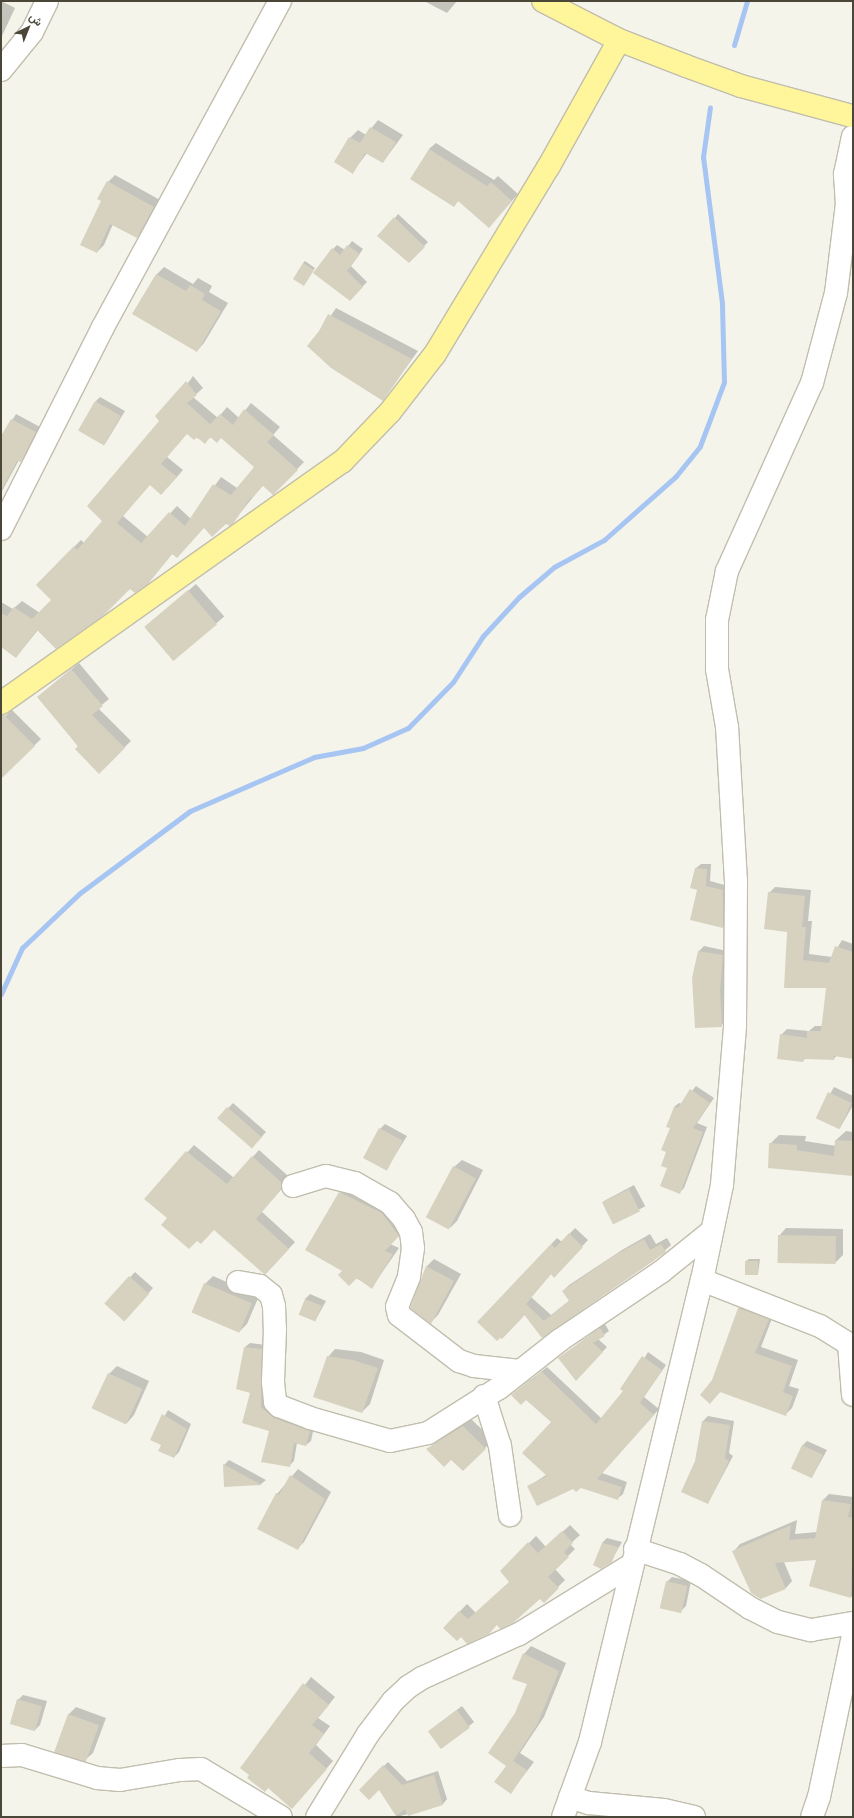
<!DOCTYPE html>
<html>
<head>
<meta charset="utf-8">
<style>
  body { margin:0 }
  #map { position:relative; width:854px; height:1818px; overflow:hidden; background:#f5f4eb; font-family:Helvetica,Vazirmatn,sans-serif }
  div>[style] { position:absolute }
  .shadow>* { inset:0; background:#0003; transform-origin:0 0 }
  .stream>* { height:5px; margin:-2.5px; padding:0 2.5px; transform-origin:2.5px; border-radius:2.5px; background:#a7c5f2 }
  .building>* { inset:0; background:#d7d2c0; transform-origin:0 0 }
  .roads { filter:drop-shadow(1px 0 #c1bead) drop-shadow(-1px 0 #c1bead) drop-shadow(0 1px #c1bead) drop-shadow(0 -1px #c1bead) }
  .minor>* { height:22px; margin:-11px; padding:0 11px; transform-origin:11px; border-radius:11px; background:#fff }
  .major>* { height:22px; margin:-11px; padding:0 11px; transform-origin:11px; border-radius:11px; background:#fff59a }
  span { translate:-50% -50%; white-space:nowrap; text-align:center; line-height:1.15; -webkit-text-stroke:3px #fff; paint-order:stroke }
  .frame { position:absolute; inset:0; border:2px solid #4a4638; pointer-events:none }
  .north { position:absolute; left:8px; top:8px; width:40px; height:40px; -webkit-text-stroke:3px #fff; paint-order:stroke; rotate:43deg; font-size:11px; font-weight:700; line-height:16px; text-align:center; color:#4a4638 }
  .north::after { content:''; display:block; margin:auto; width:14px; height:18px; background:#4a4638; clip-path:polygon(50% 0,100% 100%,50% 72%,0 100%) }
</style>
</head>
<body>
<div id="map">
  <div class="shadow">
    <i style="clip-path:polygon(1px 1px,15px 8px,1px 38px)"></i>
    <i style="clip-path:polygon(424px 1px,457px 1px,447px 13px)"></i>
    <i style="clip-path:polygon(378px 120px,403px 135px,383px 162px,367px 153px,352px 173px,350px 138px,358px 130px,366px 135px)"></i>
    <i style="clip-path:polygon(436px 143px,494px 180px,498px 176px,518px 194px,495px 220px,459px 200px,454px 206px,429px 149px)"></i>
    <i style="clip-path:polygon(115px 175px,160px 200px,144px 230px,137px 237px,113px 224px,104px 245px,97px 252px,102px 200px,108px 182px)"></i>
    <i style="clip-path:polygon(398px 214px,428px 242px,409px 262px,395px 218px)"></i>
    <i style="clip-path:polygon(352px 241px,363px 249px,351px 266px,367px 282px,350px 299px,333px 249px,337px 245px,345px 250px)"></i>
    <i style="clip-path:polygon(305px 261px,315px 268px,303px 285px,303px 263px)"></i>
    <i style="clip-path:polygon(164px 267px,193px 284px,198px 278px,212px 286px,209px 292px,228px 303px,204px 343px,197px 351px,134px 313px,157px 274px)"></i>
    <i style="clip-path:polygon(336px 308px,418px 351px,382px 400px,320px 332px)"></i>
    <i style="clip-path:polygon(evenodd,193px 376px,203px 388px,193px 397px,218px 418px,227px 407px,239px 418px,251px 403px,280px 427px,273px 435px,304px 462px,273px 494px,263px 485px,232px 523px,204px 527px,173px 553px,148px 583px,130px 587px,38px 630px,16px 657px,1px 645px,1px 602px,13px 609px,22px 601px,40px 613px,53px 600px,37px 584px,81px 540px,84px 543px,103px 521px,161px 420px,193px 376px,187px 433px,205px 442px,211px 437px,221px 437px,255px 467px,237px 488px,221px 477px,191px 519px,177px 506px,148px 537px,123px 516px,150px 484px,168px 487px,183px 470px,167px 457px,187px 433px)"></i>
    <i style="clip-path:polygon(100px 397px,125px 411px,105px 444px,96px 401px)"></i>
    <i style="clip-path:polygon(16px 414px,40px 427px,25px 456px,19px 460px,1px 493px,1px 438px)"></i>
    <i style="left:196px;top:584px;width:43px;height:67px;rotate:49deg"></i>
    <i style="clip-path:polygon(79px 663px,109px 699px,98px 708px,131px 741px,99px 772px,38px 697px)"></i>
    <i style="clip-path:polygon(12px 710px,41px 739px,3px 776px,1px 773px,1px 720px)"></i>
    <i style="clip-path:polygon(701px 864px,711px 864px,710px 881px,728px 886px,727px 922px,722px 927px,698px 889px,696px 868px)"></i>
    <i style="clip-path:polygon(775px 887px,811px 890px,808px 921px,812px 921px,809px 954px,832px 957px,842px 940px,853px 944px,853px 1058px,837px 1055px,834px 1059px,806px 1058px,803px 1061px,781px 1035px,787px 1029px,809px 1031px,815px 1026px,823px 1026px,827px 987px,785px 987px,788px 931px,769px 893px)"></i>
    <i style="clip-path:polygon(704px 946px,727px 951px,726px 1021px,721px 1026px,693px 978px,699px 951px)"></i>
    <i style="clip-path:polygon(696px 1086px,714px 1098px,697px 1123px,707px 1127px,684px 1188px,679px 1193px,669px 1168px,667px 1152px,671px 1127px,674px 1107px,679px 1103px,682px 1104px)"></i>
    <i style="clip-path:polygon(834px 1087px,853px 1096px,853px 1105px,840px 1128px,817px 1118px)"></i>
    <i style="clip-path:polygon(233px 1103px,266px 1132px,257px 1142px,219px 1118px)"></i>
    <i style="clip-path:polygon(385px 1124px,407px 1136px,386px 1170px,380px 1129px)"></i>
    <i style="clip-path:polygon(846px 1131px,853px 1132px,853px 1175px,770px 1144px,779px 1135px,806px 1136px,805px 1141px,836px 1146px,836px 1140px)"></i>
    <i style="clip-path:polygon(194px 1145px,234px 1178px,259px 1150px,287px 1175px,287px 1182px,261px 1211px,295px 1242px,272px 1267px,214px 1229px,168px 1218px,145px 1199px)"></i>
    <i style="clip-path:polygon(462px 1160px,483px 1170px,457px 1221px,450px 1228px,454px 1167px)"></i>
    <i style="left:634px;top:1185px;width:24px;height:35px;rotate:62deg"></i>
    <i style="clip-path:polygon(346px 1186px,388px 1207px,405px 1230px,390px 1244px,399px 1248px,372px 1287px,343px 1271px,340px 1193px)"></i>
    <i style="clip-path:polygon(575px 1228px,588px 1240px,560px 1270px,552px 1273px,531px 1297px,551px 1315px,570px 1300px,563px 1291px,569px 1285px,622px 1250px,650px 1234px,656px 1244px,667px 1238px,671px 1245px,653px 1261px,542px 1337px,525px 1314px,508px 1332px,478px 1322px,557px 1238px,562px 1242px)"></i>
    <i style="clip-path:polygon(786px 1228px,843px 1229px,843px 1255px,835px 1263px,779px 1236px)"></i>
    <i style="clip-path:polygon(434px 1259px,461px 1274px,438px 1315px,431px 1322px,427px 1266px)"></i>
    <i style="clip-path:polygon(749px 1259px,760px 1259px,758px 1274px,746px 1261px)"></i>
    <i style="clip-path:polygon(135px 1272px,153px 1288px,129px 1315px,106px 1303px)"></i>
    <i style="clip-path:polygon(213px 1276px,259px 1296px,247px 1324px,239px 1332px,205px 1284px)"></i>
    <i style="clip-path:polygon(310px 1294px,326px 1301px,315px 1321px,305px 1299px)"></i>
    <i style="clip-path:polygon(746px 1302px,774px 1313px,761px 1347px,798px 1360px,789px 1386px,799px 1389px,792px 1408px,786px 1414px,721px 1391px,710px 1402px,713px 1380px,739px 1308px)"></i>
    <i style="clip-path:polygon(605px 1324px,609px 1331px,598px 1339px,607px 1347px,581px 1375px,559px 1358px)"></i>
    <i style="clip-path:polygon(250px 1343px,266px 1345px,265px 1402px,314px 1427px,311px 1441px,306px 1445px,297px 1443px,294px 1461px,289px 1466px,251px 1393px,245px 1347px)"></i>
    <i style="clip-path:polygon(335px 1349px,361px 1352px,384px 1360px,370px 1404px,362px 1412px,328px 1357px)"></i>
    <i style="clip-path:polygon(648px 1352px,666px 1365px,644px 1397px,659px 1409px,602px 1473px,627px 1482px,623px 1494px,617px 1499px,581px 1486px,529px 1486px,546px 1475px,552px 1422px,526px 1399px,513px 1394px,547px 1367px,602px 1419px,625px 1391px)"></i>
    <i style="clip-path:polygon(117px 1366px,149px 1381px,134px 1415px,127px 1423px,109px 1374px)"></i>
    <i style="clip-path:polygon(168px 1410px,191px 1424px,179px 1452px,174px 1457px,162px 1444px,152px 1439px)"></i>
    <i style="clip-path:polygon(708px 1416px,734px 1421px,729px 1453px,733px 1456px,708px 1503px,696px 1461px,703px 1421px)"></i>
    <i style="clip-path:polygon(471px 1419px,493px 1440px,463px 1470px,451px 1459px,427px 1449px)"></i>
    <i style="clip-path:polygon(807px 1441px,827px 1450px,812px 1477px,802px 1446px)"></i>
    <i style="clip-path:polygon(229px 1460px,266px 1480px,261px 1484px,225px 1486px,224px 1465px)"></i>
    <i style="clip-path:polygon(298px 1469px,331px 1492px,304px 1542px,297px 1549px,259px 1528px,277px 1494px)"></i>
    <i style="clip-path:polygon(829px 1494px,853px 1497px,853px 1595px,851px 1597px,817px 1559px,784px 1562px,792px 1581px,786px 1588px,734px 1551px,740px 1544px,797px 1520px,795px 1534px,817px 1532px,823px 1500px)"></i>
    <i style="clip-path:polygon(570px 1525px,580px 1535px,570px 1544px,575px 1549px,555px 1569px,565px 1580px,544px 1601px,540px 1597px,497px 1624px,461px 1636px,444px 1628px,467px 1604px,476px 1613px,510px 1582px,501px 1571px,536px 1536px,546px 1547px)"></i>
    <i style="clip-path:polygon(607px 1538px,622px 1542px,611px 1561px,602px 1543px)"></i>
    <i style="clip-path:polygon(672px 1577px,691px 1581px,686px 1606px,681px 1611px,667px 1582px)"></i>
    <i style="clip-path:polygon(531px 1646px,566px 1663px,544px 1717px,520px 1753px,534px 1762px,511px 1792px,507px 1765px,516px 1713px,528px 1684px,524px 1654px)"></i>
    <i style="clip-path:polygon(311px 1677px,335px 1697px,318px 1718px,330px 1726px,316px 1745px,333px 1761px,298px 1801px,269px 1787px,265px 1791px,242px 1767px)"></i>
    <i style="clip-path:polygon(23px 1695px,47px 1701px,40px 1725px,35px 1730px,18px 1700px)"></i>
    <i style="clip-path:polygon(462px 1706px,474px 1722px,442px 1748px,434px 1727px)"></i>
    <i style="clip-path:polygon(76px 1707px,106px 1718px,93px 1753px,85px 1760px,55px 1751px,69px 1714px)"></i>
    <i style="clip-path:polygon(388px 1762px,407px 1781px,438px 1771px,447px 1799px,443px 1804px,397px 1817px,379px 1789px,360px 1790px)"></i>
  </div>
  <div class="stream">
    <i style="left:734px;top:45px;width:46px;rotate:-73.5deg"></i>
    <i style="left:1px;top:994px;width:51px;rotate:-65.5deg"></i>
    <i style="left:22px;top:948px;width:80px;rotate:-43.5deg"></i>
    <i style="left:80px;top:893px;width:137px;rotate:-36.7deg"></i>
    <i style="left:190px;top:811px;width:135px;rotate:-23.5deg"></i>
    <i style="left:314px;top:757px;width:50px;rotate:-10.4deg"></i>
    <i style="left:363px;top:748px;width:49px;rotate:-24deg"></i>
    <i style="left:408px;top:728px;width:64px;rotate:-45.6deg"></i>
    <i style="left:453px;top:682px;width:55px;rotate:-56.9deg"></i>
    <i style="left:483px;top:636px;width:53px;rotate:-47.3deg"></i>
    <i style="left:519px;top:597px;width:46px;rotate:-40.6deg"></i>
    <i style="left:554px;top:567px;width:57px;rotate:-28.4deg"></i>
    <i style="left:604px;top:540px;width:96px;rotate:-41.6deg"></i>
    <i style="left:676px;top:476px;width:38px;rotate:-51deg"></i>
    <i style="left:700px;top:446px;width:68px;rotate:-69.4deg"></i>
    <i style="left:724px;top:382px;width:79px;rotate:-91.5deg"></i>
    <i style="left:722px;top:303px;width:147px;rotate:-97.4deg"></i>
    <i style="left:703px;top:157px;width:50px;rotate:-82deg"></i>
  </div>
  <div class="building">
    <i style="clip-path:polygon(370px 127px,396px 142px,383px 163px,365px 153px,353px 174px,334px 162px,349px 137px,360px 143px)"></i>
    <i style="clip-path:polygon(429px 149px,487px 186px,491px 182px,512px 201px,489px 228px,458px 201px,454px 207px,410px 179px)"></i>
    <i style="clip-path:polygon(107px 181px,154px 207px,137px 238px,110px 224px,97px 253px,80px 245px,101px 201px,97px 199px)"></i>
    <i style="clip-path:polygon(394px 217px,425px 247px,409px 263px,377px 236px)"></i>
    <i style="clip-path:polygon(347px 245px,360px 254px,347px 271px,363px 287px,350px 301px,313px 273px,332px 248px,340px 255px)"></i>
    <i style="left:303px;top:263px;width:13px;height:19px;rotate:32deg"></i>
    <i style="clip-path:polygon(156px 274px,186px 291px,190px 285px,205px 294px,202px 300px,221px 311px,197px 352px,132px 314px)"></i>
    <i style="clip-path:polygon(328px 314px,412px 359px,383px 401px,331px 368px,307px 346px,319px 331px)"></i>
    <i style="clip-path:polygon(evenodd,186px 381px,197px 395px,187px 403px,210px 424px,220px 414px,233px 425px,244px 409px,274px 435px,267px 442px,298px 470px,273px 495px,263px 486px,252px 498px,251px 497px,233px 524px,230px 526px,226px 524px,212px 537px,204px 528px,177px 558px,172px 554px,148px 584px,135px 593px,130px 589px,104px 615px,56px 649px,37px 630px,16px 658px,1px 647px,1px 613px,7px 616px,14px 607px,32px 619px,51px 600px,36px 585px,74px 546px,77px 550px,102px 521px,87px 506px,159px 421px,155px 416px,186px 381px,187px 434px,194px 440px,197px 437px,205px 444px,210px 437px,217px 443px,221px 438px,254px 467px,231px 495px,213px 484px,185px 526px,169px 512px,141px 543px,117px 523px,150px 485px,161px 495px,177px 477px,161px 464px,187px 434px)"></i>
    <i style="left:95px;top:401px;width:30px;height:34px;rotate:30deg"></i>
    <i style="clip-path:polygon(11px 419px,36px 432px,21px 462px,17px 461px,1px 491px,1px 436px)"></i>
    <i style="left:188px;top:590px;width:45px;height:57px;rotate:50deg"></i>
    <i style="clip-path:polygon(71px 669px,103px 706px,92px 715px,125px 748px,99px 774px,75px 749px,78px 746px,37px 697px)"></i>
    <i style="clip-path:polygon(1px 715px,4px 715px,35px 746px,1px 779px)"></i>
    <i style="clip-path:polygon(695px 868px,707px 869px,706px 886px,723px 890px,723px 928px,690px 920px,697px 890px,690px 888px)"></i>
    <i style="clip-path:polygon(768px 892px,805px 896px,802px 927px,806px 927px,803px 960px,829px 963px,835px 946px,853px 952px,853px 1059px,834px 1056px,834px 1060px,804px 1059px,803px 1062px,777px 1059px,780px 1034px,807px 1038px,807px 1031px,821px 1031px,826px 988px,784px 988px,787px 932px,764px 929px)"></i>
    <i style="clip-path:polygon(698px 951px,723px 955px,720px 990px,722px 1027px,695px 1028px,692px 978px)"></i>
    <i style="clip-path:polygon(690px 1089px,710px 1103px,693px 1128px,703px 1132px,680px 1194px,660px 1186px,667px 1168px,661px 1166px,666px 1152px,661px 1150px,670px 1128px,666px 1127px,674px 1107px,678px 1108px)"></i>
    <i style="left:828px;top:1092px;width:26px;height:29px;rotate:25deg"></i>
    <i style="left:227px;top:1107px;width:46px;height:15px;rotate:41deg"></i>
    <i style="left:379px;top:1128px;width:27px;height:34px;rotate:28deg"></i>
    <i style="clip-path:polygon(835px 1140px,853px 1141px,853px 1176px,768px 1168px,769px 1143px,797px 1145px,797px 1150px,834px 1156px)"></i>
    <i style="clip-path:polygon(186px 1151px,227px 1184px,252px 1156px,281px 1182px,281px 1190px,256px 1219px,289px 1249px,265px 1275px,214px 1230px,201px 1244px,197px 1241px,189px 1249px,161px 1225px,167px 1218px,144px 1199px)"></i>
    <i style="left:453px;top:1166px;width:26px;height:58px;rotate:28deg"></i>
    <i style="left:629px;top:1189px;width:25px;height:30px;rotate:64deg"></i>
    <i style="clip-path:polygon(339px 1192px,382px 1213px,399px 1236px,385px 1251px,393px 1254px,372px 1289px,357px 1278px,349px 1286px,338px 1275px,342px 1271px,305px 1250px)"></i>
    <i style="clip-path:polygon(569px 1233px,583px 1247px,554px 1278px,551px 1274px,526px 1304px,544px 1321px,569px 1301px,562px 1291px,615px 1255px,644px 1239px,650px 1250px,661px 1244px,666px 1252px,542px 1338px,522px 1312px,524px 1316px,502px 1339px,500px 1338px,497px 1341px,477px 1322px,551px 1244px,555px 1248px)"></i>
    <i style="left:778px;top:1235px;width:58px;height:28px;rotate:1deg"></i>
    <i style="left:745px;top:1261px;width:13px;height:14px"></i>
    <i style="clip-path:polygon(426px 1266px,454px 1281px,431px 1324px,410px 1308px)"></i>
    <i style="left:129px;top:1276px;width:27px;height:37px;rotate:42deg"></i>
    <i style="left:204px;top:1283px;width:52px;height:32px;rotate:23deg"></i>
    <i style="left:305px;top:1299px;width:18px;height:17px;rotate:22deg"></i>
    <i style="clip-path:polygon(738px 1308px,769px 1319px,755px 1353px,792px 1366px,783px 1392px,793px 1396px,786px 1416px,720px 1392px,710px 1404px,700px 1395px,712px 1380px)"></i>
    <i style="clip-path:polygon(600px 1328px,605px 1336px,593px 1343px,603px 1352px,576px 1381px,558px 1358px)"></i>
    <i style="clip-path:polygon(244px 1347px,262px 1349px,261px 1407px,274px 1418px,310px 1431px,306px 1446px,294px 1443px,290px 1467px,261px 1462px,269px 1431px,242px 1423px,250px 1393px,236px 1389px)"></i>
    <i style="clip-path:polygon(327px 1356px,353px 1360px,378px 1368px,362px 1413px,313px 1397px)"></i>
    <i style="clip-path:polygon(642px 1356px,662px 1370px,640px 1403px,654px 1415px,597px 1479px,622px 1487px,618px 1500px,581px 1488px,576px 1492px,573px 1489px,537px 1506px,527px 1486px,547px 1476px,522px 1453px,551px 1422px,526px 1400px,521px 1405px,511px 1395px,531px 1379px,533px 1380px,541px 1371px,596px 1424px,623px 1391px,620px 1389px)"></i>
    <i style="left:108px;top:1373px;width:38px;height:39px;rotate:25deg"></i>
    <i style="clip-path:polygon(162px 1414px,187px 1429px,174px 1458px,158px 1451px,161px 1445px,150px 1440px)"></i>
    <i style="clip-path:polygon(702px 1421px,730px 1425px,725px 1458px,729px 1461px,708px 1504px,681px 1492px,695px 1461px)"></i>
    <i style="clip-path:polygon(463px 1426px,486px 1449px,463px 1471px,451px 1460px,444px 1467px,426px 1449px)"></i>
    <i style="left:802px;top:1445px;width:23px;height:26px;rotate:25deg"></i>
    <i style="clip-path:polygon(223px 1464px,262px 1485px,224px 1487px)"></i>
    <i style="clip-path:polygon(290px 1475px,325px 1499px,298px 1550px,257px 1529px,276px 1493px,279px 1495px)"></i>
    <i style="clip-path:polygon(822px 1500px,851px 1504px,848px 1517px,853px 1518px,851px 1598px,809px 1586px,816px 1560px,775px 1563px,786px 1589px,761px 1599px,751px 1593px,732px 1551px,791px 1525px,789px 1540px,815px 1538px)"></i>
    <i style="clip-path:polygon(562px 1531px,573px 1543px,564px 1552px,569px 1557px,548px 1577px,559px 1588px,544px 1603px,540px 1599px,513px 1623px,500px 1629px,497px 1625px,489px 1634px,467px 1644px,461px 1637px,457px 1641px,443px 1628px,459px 1611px,468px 1619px,509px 1582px,500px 1571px,528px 1542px,538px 1553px)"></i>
    <i style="clip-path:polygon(602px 1543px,618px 1547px,612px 1562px,601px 1569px,593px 1565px)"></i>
    <i style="left:666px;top:1581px;width:22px;height:28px;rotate:13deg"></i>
    <i style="clip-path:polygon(523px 1653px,559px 1671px,537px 1725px,513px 1761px,527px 1770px,511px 1794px,494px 1782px,506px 1766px,488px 1753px,515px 1713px,527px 1684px,512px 1679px)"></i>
    <i style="clip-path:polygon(303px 1683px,329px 1705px,312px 1725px,324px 1734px,309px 1753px,327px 1769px,292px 1809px,268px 1788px,265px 1792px,247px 1778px,249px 1775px,240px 1768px)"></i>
    <i style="left:17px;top:1699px;width:26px;height:26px;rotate:16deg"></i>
    <i style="left:457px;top:1710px;width:22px;height:36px;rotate:54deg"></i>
    <i style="left:68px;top:1714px;width:33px;height:41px;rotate:20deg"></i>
    <i style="clip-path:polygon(383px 1765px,402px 1785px,434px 1775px,443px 1805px,408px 1816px,405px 1809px,396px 1816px,379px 1790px,369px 1800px,359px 1790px)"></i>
  </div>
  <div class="roads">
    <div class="minor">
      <i style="left:1px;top:70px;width:49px;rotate:-50.8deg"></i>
      <i style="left:32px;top:32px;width:34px;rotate:-64deg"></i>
      <i style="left:1px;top:529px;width:226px;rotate:-63.2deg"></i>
      <i style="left:103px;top:327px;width:371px;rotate:-61.5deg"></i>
      <i style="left:293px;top:1186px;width:34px;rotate:-17deg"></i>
      <i style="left:326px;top:1176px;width:30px;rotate:14deg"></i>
      <i style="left:355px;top:1183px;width:40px;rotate:29.7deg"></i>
      <i style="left:390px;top:1203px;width:21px;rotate:49deg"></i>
      <i style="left:404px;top:1219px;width:15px;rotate:62deg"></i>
      <i style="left:411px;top:1232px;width:16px;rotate:83deg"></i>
      <i style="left:413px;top:1248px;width:29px;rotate:98deg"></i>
      <i style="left:409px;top:1277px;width:32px;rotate:112deg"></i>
      <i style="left:397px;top:1307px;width:8px;rotate:76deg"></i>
      <i style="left:399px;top:1315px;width:76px;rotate:37.5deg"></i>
      <i style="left:459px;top:1361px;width:16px;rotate:18deg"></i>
      <i style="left:474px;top:1366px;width:46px;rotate:6.2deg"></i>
      <i style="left:702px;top:1280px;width:127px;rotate:21.3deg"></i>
      <i style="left:820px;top:1326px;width:34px;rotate:32deg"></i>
      <i style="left:238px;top:1282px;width:22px;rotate:10deg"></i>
      <i style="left:260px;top:1286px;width:14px;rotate:39deg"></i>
      <i style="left:271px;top:1295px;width:11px;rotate:75deg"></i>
      <i style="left:274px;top:1306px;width:23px;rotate:88deg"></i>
      <i style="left:275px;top:1329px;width:53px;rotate:92.2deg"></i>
      <i style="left:273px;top:1382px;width:20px;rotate:84deg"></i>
      <i style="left:275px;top:1402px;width:6px;rotate:45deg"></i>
      <i style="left:279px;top:1406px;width:33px;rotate:21deg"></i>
      <i style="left:310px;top:1418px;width:83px;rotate:16deg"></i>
      <i style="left:390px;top:1441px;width:39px;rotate:-12deg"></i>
      <i style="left:428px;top:1433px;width:84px;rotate:-32.4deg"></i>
      <i style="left:499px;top:1388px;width:78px;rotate:-38.2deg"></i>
      <i style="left:560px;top:1340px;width:122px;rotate:-34deg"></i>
      <i style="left:661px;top:1272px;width:65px;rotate:-38.8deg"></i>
      <i style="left:849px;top:1344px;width:51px;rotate:85.5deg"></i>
      <i style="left:484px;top:1396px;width:52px;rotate:72.3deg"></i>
      <i style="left:500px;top:1446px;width:70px;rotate:81.8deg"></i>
      <i style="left:635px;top:1549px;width:47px;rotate:18.4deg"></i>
      <i style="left:680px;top:1564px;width:24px;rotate:28deg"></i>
      <i style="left:701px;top:1575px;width:59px;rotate:34deg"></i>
      <i style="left:750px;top:1608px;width:31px;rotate:27deg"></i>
      <i style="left:778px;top:1622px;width:34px;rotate:14deg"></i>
      <i style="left:811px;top:1630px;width:43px;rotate:-9.5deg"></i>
      <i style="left:1px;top:1756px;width:21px;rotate:-3deg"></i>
      <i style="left:22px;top:1755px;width:78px;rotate:17deg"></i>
      <i style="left:97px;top:1778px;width:23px;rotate:5deg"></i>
      <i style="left:120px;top:1780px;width:61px;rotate:-9.5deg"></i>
      <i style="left:180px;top:1770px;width:21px;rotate:-3deg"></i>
      <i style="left:201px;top:1769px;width:93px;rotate:31deg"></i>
      <i style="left:570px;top:1797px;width:20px;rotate:18deg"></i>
      <i style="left:589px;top:1803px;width:75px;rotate:5.3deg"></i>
      <i style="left:664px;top:1810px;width:31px;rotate:13deg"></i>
      <i style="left:317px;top:1817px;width:97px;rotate:-58.4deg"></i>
      <i style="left:368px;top:1734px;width:41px;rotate:-52.9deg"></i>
      <i style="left:393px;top:1701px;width:21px;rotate:-43deg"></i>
      <i style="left:408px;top:1687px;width:17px;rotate:-33deg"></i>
      <i style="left:422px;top:1678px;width:107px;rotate:-24.4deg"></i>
      <i style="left:519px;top:1634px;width:132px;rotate:-31.6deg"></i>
      <i style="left:563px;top:1817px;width:80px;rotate:-70.2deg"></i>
      <i style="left:590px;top:1742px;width:475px;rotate:-76.4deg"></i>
      <i style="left:702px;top:1280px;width:97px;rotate:-78.1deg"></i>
      <i style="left:722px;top:1185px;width:160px;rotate:-85.3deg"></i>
      <i style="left:735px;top:1026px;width:144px;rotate:-89.6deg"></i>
      <i style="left:736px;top:882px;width:155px;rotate:-93.3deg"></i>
      <i style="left:727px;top:727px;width:59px;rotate:-99.8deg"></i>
      <i style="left:717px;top:669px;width:49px;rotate:-90deg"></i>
      <i style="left:717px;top:620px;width:50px;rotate:-78.5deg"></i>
      <i style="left:727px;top:571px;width:206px;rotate:-65.7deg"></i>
      <i style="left:812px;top:383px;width:93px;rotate:-75.1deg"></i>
      <i style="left:836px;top:293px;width:90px;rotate:-83deg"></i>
      <i style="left:847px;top:204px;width:30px;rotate:-94deg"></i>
      <i style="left:845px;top:174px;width:38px;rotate:-78deg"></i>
      <i style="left:812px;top:1817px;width:21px;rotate:-71deg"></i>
      <i style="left:819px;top:1797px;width:165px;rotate:-78.1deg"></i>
    </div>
    <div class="major">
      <i style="left:543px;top:1px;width:85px;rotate:27.2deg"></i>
      <i style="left:619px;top:40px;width:72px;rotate:21.2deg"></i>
      <i style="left:686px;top:66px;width:59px;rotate:20deg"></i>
      <i style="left:741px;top:86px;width:115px;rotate:15.1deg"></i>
      <i style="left:1px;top:703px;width:418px;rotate:-35.3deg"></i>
      <i style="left:342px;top:462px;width:69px;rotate:-46.2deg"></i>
      <i style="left:390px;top:412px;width:73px;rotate:-52.2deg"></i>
      <i style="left:435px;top:354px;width:220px;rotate:-58.8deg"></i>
      <i style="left:549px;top:166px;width:144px;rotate:-60.9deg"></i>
    </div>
  </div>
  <div class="frame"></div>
  <div class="north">ش</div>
</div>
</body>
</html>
